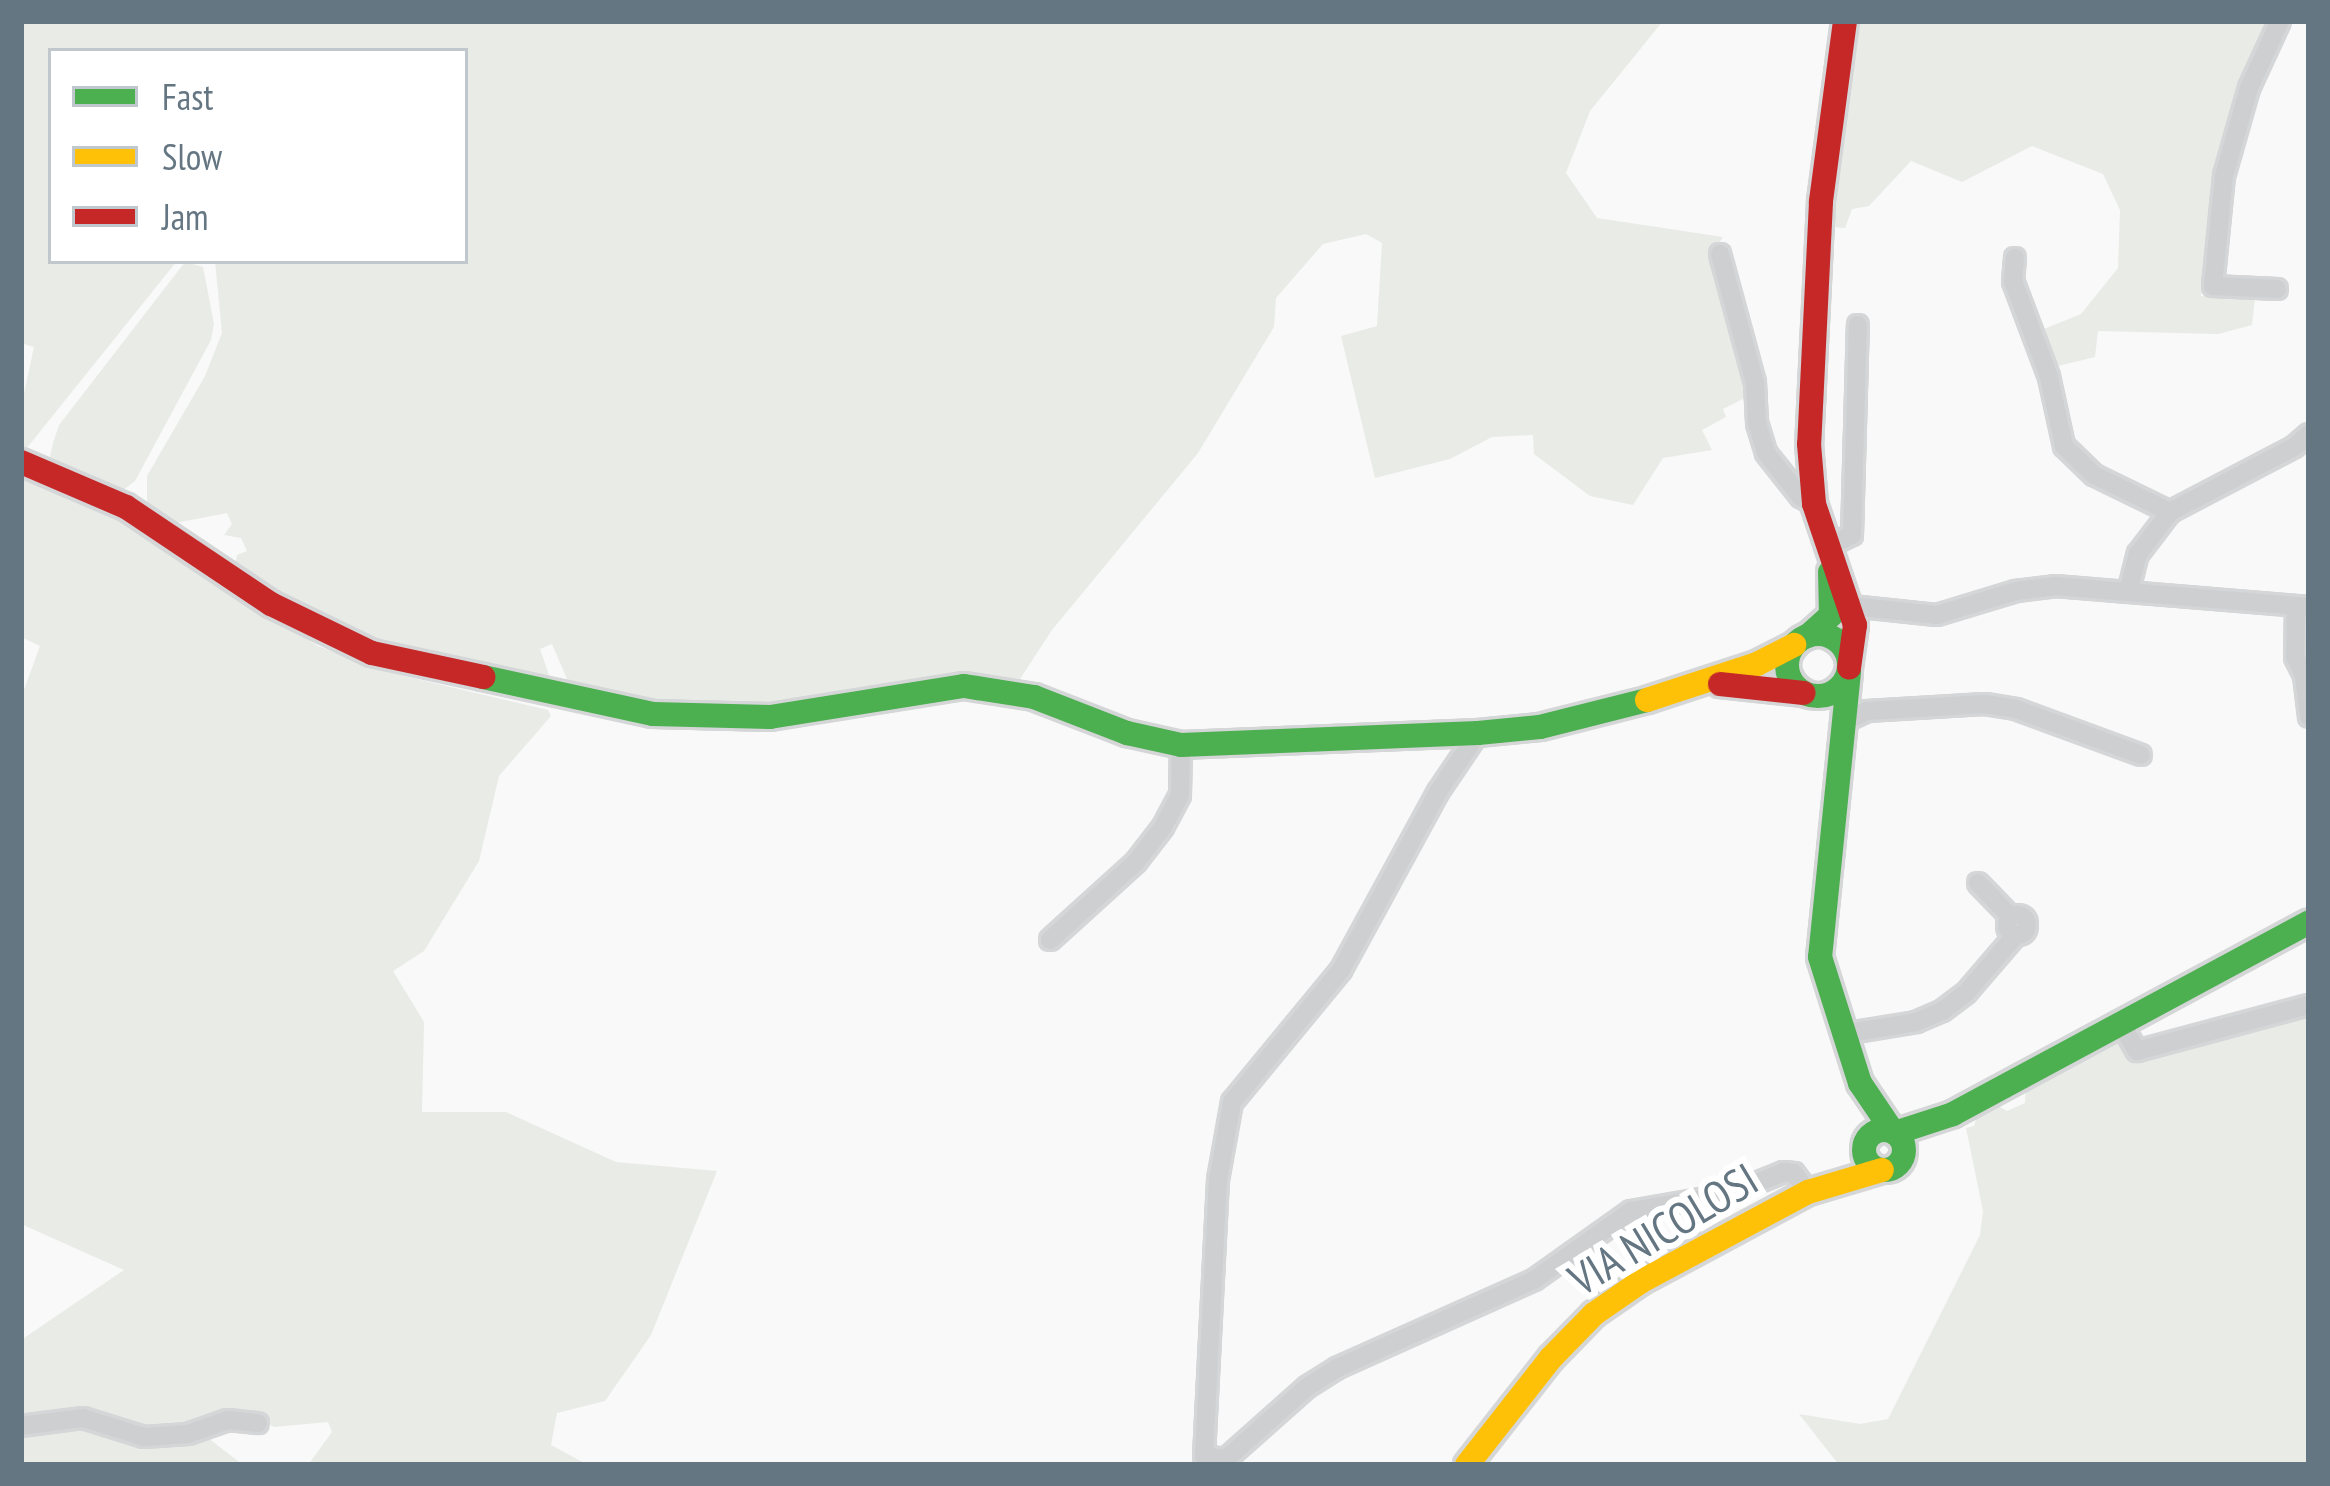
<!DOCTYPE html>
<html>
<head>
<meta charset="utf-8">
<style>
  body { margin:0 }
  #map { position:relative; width:2330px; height:1486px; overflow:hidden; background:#f9f9f9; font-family:"PT Sans Narrow",sans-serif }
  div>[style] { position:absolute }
  .green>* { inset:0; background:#e8ebe6 }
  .roads { filter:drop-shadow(3px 0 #d5d6d7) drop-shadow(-3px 0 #d5d6d7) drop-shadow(0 3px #d5d6d7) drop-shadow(0 -3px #d5d6d7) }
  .street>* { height:18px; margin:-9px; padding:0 9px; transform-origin:9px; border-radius:9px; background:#cecfd0 }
  .street>.ring { margin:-9px; padding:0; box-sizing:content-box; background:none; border:18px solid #cecfd0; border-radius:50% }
  .fast>* { height:24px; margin:-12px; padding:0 12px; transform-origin:12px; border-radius:12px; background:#4caf50 }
  .fast>.ring { margin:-12px; padding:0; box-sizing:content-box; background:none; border:24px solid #4caf50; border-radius:50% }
  .slow>* { height:24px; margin:-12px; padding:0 12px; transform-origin:12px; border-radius:12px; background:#ffc107 }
  .jam>* { height:24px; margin:-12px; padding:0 12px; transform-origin:12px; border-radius:12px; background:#c62828 }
  span { translate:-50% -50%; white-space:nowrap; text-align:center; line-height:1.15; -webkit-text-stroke:12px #fff; paint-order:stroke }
  .street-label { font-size:45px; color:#657683 }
  .frame { position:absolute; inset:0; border:24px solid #657683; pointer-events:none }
  .legend { position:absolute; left:48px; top:48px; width:420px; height:216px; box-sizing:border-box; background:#fff; border:3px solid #c1c8cd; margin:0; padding:15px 21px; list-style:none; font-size:36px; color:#657683 }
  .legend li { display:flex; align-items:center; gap:24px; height:60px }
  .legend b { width:60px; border:3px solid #c1c8cd }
</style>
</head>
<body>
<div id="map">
  <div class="green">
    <i style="clip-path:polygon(21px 21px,1663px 21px,1590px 111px,1566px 173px,1597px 218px,1723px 237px,1714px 252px,1751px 395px,1723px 409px,1726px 417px,1702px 430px,1712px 450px,1663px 458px,1633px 505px,1590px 496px,1534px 454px,1533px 435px,1492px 437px,1450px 459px,1375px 478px,1341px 336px,1377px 326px,1382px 243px,1366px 234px,1323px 244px,1276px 298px,1274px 327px,1198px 453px,1052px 630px,1018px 682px,956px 674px,741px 706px,653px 700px,570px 686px,552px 644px,540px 649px,551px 681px,349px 632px,234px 570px,237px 555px,247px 551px,241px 538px,224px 535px,232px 524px,227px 513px,175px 523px,147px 505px,147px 476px,205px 376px,222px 333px,215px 261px,465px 261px,465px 51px,51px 51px,51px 261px,177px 261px,26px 449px,21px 448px,21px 407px,34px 347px,21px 343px)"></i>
    <i style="clip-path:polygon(1856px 21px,2270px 21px,2240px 84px,2212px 174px,2201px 296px,2255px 298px,2252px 325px,2218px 334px,2098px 331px,2095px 357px,2058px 366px,2039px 331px,2081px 314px,2118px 268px,2120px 210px,2103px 174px,2032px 146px,1962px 182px,1911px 161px,1869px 206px,1852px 209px,1845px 228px,1832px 227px)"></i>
    <i style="clip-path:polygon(185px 262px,203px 267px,214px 324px,211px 340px,135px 481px,122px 491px,50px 457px,53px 443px,59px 425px)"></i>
    <i style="clip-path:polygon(21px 476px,95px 502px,318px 646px,387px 672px,548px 710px,551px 716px,499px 776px,479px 861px,424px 951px,393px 971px,424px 1022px,422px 1112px,506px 1112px,616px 1162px,717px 1171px,651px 1335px,605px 1401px,557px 1413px,551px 1445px,588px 1465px,308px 1465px,332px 1432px,328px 1422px,274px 1427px,244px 1411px,190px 1429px,129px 1431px,21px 1422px,21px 1340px,124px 1270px,21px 1224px,21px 698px,40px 646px,21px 637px)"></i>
    <i style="clip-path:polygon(2309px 1014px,2309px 1465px,1839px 1465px,1799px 1414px,1860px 1424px,1888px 1419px,1980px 1235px,1983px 1211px,1966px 1128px,1974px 1126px,1978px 1113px,1993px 1103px,2007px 1111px,2025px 1103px,2026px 1087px,2122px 1036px,2137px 1057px,2263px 1021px)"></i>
    <i style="clip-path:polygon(65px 1423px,203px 1434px,243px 1465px,21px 1465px,21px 1429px)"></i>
  </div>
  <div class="roads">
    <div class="street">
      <i style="left:1720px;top:254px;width:134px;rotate:74.8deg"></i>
      <i style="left:1755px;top:383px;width:40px;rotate:87.1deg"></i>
      <i style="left:1757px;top:423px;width:31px;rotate:73deg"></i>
      <i style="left:1766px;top:453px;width:56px;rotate:51.5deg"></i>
      <i style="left:1801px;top:497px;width:15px;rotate:28deg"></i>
      <i style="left:2015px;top:258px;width:23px;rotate:95deg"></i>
      <i style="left:2013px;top:281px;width:103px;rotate:69.4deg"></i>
      <i style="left:2049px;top:377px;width:71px;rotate:77.7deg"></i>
      <i style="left:2064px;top:446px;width:42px;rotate:44deg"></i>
      <i style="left:2094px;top:475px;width:85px;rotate:26deg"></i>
      <i style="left:2277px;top:289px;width:64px;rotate:-177.3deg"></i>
      <i style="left:2213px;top:286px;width:111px;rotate:-84.3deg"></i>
      <i style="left:2224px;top:176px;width:91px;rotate:-74.1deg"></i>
      <i style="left:2249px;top:88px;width:74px;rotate:-65.2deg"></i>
      <i style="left:1827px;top:547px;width:28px;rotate:-26deg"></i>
      <i style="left:1852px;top:535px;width:210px;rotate:-88.4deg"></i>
      <i style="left:2129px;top:589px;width:36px;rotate:-76deg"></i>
      <i style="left:2138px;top:554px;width:53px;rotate:-52.7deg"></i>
      <i style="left:2170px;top:512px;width:140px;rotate:-27.7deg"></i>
      <i style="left:2294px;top:447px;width:20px;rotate:-41deg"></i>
      <i style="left:2296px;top:607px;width:50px;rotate:91.1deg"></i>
      <i style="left:2295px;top:657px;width:20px;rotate:63deg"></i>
      <i style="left:2304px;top:675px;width:42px;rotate:83.2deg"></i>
      <i style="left:1840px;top:611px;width:12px;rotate:-24deg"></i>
      <i style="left:1851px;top:606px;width:86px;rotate:6deg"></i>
      <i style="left:1937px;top:615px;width:83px;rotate:-16.9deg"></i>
      <i style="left:2016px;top:591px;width:39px;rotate:-7deg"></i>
      <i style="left:2055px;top:586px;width:255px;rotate:4.7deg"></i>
      <i style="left:1843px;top:722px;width:26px;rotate:-25deg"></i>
      <i style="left:1867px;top:711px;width:118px;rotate:-3.4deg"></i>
      <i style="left:1985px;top:704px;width:31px;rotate:9deg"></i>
      <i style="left:2016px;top:709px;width:133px;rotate:20.2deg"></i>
      <i style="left:1478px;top:733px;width:71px;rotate:124.1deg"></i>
      <i style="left:1438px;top:792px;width:203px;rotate:118.6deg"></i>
      <i style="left:1341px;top:970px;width:171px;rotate:129.5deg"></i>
      <i style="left:1232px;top:1102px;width:79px;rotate:100.2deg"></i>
      <i style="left:1218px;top:1180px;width:276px;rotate:92.9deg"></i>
      <i style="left:1204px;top:1456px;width:22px;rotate:8deg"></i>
      <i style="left:1226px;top:1459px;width:108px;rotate:-41.6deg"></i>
      <i style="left:1307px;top:1387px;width:36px;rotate:-32deg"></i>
      <i style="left:1337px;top:1368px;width:216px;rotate:-24.1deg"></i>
      <i style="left:1534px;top:1280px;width:119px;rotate:-35.4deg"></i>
      <i style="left:1631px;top:1211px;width:99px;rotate:-9.8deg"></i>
      <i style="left:1729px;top:1194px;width:59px;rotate:-21.8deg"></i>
      <i style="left:1784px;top:1172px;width:10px;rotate:6deg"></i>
      <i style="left:1794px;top:1173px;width:24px;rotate:54deg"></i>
      <i style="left:1978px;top:883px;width:47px;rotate:45.9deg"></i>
      <i class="ring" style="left:2007px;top:915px;width:2px;height:2px"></i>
      <i style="left:1050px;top:940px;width:116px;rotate:-42.2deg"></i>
      <i style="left:1136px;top:862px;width:44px;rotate:-52.4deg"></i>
      <i style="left:1163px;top:827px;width:36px;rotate:-62deg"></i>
      <i style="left:1180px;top:795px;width:50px;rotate:-88.9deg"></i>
      <i style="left:2123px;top:1027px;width:28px;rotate:60deg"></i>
      <i style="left:2137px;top:1051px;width:178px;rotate:-15deg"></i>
      <i style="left:1843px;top:1034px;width:74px;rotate:-9.3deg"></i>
      <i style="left:1916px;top:1022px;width:28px;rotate:-23deg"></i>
      <i style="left:1942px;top:1011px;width:30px;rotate:-37deg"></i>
      <i style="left:1966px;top:993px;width:75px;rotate:-49.3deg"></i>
      <i style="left:21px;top:1426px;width:63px;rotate:-7.4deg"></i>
      <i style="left:83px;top:1418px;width:64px;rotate:17.3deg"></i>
      <i style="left:144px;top:1437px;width:44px;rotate:-3.9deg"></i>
      <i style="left:188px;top:1434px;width:42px;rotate:-19.3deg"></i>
      <i style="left:228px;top:1420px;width:30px;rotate:6deg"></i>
    </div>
    <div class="fast">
      <i class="ring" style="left:1787px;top:634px;width:38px;height:38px"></i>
      <i style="left:1808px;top:636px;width:31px;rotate:-42deg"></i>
      <i style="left:1831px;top:615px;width:43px;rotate:-91.3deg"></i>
      <i style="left:1849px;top:672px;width:286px;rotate:95.8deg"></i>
      <i style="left:1820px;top:957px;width:132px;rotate:72.4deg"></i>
      <i style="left:1860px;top:1083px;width:59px;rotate:56deg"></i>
      <i style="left:483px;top:677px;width:174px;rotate:12.3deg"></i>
      <i style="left:653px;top:714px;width:117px;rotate:1.5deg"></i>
      <i style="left:770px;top:717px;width:196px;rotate:-9.1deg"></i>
      <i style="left:964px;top:686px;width:71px;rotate:8.9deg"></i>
      <i style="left:1034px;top:697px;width:100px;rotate:21.2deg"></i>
      <i style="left:1127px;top:733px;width:55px;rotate:12.5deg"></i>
      <i style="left:1181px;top:745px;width:297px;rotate:-2.3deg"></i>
      <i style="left:1478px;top:733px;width:62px;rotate:-5.5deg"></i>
      <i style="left:1540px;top:727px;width:110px;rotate:-14.2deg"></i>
      <i class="ring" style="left:1864px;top:1130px;width:16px;height:16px"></i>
      <i style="left:1895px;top:1133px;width:61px;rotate:-18.1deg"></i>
      <i style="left:1953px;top:1114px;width:404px;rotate:-28.3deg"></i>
    </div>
    <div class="slow">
      <i style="left:1647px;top:700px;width:116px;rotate:-18.1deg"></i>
      <i style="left:1757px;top:664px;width:42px;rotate:-27.2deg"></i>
      <i style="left:1467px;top:1465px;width:136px;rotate:-51.9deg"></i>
      <i style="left:1551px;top:1358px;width:62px;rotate:-45.7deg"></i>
      <i style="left:1594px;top:1314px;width:56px;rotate:-34.8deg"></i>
      <i style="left:1640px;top:1282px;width:191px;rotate:-28.2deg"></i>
      <i style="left:1808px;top:1192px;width:77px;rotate:-16.6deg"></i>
    </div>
    <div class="jam">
      <i style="left:1845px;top:21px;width:183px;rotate:97.6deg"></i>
      <i style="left:1821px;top:202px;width:242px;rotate:92.8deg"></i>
      <i style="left:1809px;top:444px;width:60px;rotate:85.2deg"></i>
      <i style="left:1814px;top:504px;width:128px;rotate:71.3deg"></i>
      <i style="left:1855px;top:625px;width:43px;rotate:97.9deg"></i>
      <i style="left:21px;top:462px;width:114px;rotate:23.2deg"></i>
      <i style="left:126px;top:507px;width:174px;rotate:33.8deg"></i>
      <i style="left:271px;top:604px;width:112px;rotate:25.9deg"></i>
      <i style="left:372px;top:653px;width:114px;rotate:12.2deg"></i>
      <i style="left:1720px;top:684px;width:84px;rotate:6.1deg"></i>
    </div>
  </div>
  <div class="street-label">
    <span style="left:1663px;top:1229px;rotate:-31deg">VIA NICOLOSI</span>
  </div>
  <div class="frame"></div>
  <ul class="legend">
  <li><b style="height:15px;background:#4caf50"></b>Fast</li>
  <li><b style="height:15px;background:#ffc107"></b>Slow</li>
  <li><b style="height:15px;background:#c62828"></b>Jam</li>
  </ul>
</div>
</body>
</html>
